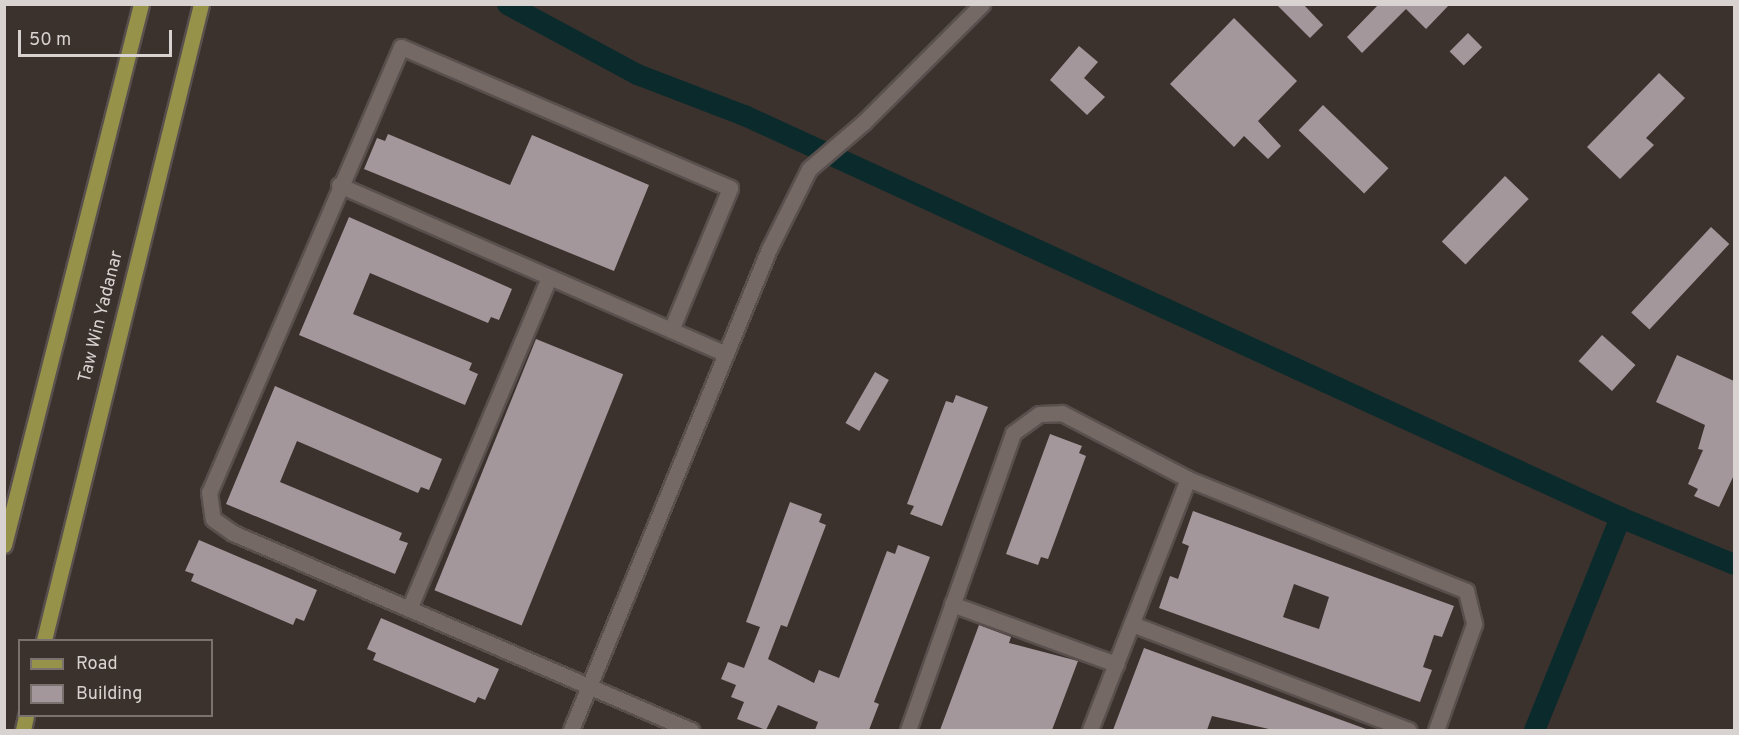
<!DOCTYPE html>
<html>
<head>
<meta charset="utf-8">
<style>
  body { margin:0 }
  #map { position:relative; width:1739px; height:735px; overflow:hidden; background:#3b322e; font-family:Overpass,sans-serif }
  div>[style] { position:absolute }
  .canal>* { height:21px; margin:-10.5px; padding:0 10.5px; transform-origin:10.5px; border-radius:10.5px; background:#0a2a2c }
  .building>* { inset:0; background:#a4979b; transform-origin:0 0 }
  .roads { filter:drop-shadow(2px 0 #59504e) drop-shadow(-2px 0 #59504e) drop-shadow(0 2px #59504e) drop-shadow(0 -2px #59504e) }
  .minor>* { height:15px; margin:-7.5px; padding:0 7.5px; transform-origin:7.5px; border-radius:7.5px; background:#746965 }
  .major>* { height:15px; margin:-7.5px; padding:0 7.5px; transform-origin:7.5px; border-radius:7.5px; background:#969249 }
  span { translate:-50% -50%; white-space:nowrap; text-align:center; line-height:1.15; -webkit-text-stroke:6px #3b322e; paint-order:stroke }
  .street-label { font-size:18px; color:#d8d2d0 }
  .frame { position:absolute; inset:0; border:6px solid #d8d2d0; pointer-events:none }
  .legend { position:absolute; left:18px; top:639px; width:195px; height:78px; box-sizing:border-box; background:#3b322e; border:2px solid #7a726f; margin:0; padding:8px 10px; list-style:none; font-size:18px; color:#d8d2d0 }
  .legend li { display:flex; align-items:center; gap:12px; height:30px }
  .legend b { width:30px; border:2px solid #7a726f }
  .scale { position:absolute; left:18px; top:30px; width:154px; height:27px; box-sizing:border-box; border:3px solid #d8d2d0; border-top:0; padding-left:8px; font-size:18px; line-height:21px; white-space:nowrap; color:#d8d2d0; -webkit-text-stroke:4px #3b322e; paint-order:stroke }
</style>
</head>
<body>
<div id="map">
  <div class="canal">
    <i style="left:507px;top:4px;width:148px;rotate:28.3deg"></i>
    <i style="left:637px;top:74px;width:115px;rotate:21deg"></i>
    <i style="left:744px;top:115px;width:964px;rotate:24.65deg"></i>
    <i style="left:1620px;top:517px;width:123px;rotate:22.4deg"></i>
    <i style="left:1534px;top:730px;width:230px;rotate:-68deg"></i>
  </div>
  <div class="building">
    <i style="clip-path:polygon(1276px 4px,1303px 4px,1323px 25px,1310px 38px)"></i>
    <i style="clip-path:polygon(1379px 4px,1450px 4px,1426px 29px,1406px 9px,1362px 53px,1347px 37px)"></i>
    <i style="clip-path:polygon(1234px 18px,1297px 81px,1258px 121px,1281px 146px,1268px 159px,1244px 136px,1234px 147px,1170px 84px)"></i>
    <i style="left:1468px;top:33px;width:20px;height:26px;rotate:45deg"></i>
    <i style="clip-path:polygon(1079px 46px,1098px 62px,1084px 78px,1105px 97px,1087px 115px,1050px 80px)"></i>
    <i style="clip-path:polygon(1659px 73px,1685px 98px,1646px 138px,1654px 145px,1620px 179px,1587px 147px)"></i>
    <i style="left:1323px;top:105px;width:91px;height:35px;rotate:44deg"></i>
    <i style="clip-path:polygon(388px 134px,510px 185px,532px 135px,649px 185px,614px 271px,364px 169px,377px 138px,385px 141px)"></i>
    <i style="left:1505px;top:176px;width:33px;height:91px;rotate:44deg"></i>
    <i style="clip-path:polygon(349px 217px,512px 289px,499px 320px,491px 317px,488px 323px,370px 273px,353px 314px,472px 363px,469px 370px,478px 374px,465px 405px,299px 335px)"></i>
    <i style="left:1711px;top:227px;width:25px;height:117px;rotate:43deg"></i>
    <i style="left:1602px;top:335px;width:45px;height:35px;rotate:42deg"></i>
    <i style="left:536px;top:339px;width:94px;height:271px;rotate:22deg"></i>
    <i style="clip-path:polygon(1677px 355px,1734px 381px,1734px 475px,1719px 507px,1694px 496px,1698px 489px,1688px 484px,1703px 450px,1698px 449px,1705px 425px,1656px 402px)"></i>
    <i style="left:875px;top:372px;width:16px;height:59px;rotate:30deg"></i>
    <i style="clip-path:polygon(275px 386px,442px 459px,429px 490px,421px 487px,418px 493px,297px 441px,280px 482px,402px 533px,399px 540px,408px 543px,395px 574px,226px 504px)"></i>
    <i style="clip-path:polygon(956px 395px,988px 407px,942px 526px,910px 514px,914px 506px,907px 504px,946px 401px,953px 403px)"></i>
    <i style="clip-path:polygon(1050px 434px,1082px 446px,1079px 453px,1086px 456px,1048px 559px,1041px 557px,1038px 565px,1006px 554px)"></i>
    <i style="clip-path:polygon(790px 502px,822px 514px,819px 522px,826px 525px,787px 627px,781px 625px,768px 659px,814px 683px,819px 670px,839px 678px,887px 551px,895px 554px,898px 545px,930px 557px,874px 702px,879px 704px,869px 730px,815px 730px,818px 722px,778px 705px,766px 730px,737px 719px,744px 702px,731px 697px,736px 685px,721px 679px,728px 662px,744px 668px,760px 627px,746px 622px)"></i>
    <i style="clip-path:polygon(evenodd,1193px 511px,1454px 606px,1442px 637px,1434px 635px,1423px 667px,1432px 670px,1420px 702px,1159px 608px,1170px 576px,1178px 579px,1189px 546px,1182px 543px,1193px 511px,1294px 584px,1329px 597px,1319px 629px,1283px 617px,1294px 584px)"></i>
    <i style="clip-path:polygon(199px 540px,317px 590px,304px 621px,296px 618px,293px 625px,191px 581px,194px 574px,185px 571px)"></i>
    <i style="clip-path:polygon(381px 618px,499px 669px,485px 700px,478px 697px,475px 703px,373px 660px,376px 653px,367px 649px)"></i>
    <i style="clip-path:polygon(979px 625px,1011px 637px,1009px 643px,1078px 661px,1052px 730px,940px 730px)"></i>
    <i style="clip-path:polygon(1144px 648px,1366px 729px,1366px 730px,1273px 730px,1212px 716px,1207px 730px,1113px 730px)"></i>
  </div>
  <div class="roads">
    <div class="minor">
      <i style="left:339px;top:185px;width:422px;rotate:23.6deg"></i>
      <i style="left:671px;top:330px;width:154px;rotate:-67.4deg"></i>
      <i style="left:730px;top:188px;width:358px;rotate:-156.8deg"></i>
      <i style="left:401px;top:47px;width:485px;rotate:113.3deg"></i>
      <i style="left:209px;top:492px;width:27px;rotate:82deg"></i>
      <i style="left:213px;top:519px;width:24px;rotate:35deg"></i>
      <i style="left:233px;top:533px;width:499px;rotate:23.3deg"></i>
      <i style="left:952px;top:604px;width:175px;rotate:20.1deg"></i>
      <i style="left:409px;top:609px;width:360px;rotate:-67.1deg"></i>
      <i style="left:1132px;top:624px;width:296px;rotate:21deg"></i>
      <i style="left:571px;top:730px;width:520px;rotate:-67.63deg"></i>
      <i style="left:769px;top:249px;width:89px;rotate:-63.4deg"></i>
      <i style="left:809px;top:169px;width:72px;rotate:-40.5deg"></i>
      <i style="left:864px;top:122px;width:167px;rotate:-45deg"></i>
      <i style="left:908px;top:730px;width:315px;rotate:-70.5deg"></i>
      <i style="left:1013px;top:433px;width:32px;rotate:-36deg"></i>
      <i style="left:1039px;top:414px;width:23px;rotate:-2deg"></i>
      <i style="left:1062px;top:413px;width:142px;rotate:27.6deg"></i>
      <i style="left:1188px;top:479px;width:300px;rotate:21.9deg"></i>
      <i style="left:1466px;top:591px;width:34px;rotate:76deg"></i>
      <i style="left:1474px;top:624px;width:113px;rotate:109.7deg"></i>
      <i style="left:1090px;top:730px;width:269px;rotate:-68.7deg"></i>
    </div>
    <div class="major">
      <i style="left:4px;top:545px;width:558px;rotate:-75.79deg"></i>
      <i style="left:44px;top:640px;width:655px;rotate:-76.13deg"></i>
      <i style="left:23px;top:730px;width:14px;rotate:-78deg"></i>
    </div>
  </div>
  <div class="street-label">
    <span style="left:102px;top:317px;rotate:-76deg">Taw Win Yadanar</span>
  </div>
  <div class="frame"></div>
  <ul class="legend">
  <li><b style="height:8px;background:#969249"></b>Road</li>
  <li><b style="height:16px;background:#a4979b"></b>Building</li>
  </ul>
  <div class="scale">50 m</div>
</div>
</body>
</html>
